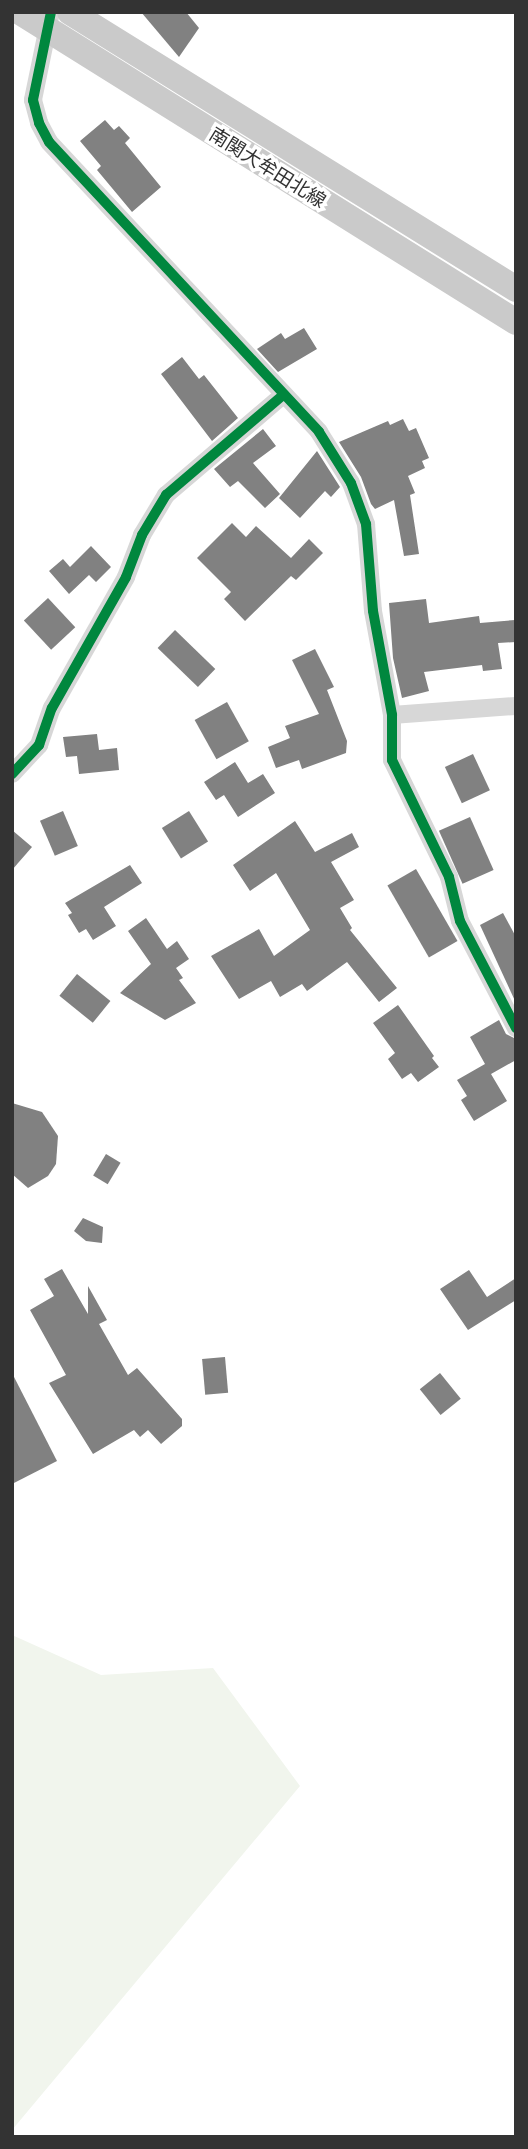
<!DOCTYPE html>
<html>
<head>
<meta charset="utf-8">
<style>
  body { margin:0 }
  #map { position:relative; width:528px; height:2149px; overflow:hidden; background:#fff; font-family:Barlow,"Noto Sans JP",sans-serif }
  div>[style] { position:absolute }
  .green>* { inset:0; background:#f1f5ed }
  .building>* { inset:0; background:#818181; transform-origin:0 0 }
  .street>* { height:18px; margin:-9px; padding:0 9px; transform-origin:9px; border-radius:9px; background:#d7d7d7 }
  .primary>* { height:26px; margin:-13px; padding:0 13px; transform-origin:13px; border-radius:13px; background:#cacaca }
  .cycleway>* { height:10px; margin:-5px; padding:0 5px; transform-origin:5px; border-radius:5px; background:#00873e }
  span { translate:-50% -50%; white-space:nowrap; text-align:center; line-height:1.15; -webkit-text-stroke:7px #fff; paint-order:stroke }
  .street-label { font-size:19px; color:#333 }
  .frame { position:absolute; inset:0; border:14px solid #333; pointer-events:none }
</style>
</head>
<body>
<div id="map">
  <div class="green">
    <i style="clip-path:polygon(12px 1635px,101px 1675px,213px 1668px,300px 1786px,12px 2130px)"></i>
  </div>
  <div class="building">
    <i style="clip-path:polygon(141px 12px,186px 12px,199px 28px,179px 57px)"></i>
    <i style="clip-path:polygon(105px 120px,114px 130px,119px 126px,130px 138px,125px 143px,161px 187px,132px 212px,97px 170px,101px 166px,80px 141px)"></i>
    <i style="clip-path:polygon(304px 328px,317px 349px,278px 372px,257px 349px,281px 333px,285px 339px)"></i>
    <i style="clip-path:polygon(182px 357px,199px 379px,204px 375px,238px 418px,212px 441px,161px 374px)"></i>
    <i style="clip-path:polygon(403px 419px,409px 431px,416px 428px,429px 458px,422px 461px,425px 468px,408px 476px,415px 493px,410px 495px,419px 554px,404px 556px,394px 500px,375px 509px,371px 504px,361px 477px,339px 442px,388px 421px,390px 425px)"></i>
    <i style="clip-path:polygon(263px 429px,276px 446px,253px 463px,280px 494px,265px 508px,238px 481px,230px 487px,214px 469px)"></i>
    <i style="clip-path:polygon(317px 451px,340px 487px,331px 497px,325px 491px,300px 518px,279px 498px)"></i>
    <i style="clip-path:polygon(232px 523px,246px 537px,256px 526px,291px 558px,309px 539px,323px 553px,296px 580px,291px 576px,245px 621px,224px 599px,231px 592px,197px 558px)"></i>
    <i style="clip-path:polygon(91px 546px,111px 567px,96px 582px,89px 575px,69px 594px,49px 571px,63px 559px,70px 567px)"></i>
    <i style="left:48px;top:598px;width:40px;height:33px;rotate:47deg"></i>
    <i style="clip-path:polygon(426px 599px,429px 623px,479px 616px,480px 623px,515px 620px,516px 642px,498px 643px,502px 669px,483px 671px,482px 665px,424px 672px,429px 691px,402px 698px,393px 658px,389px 603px)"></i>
    <i style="left:175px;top:630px;width:56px;height:25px;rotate:44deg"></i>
    <i style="clip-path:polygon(315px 649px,334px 687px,327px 690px,347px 741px,346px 753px,302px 769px,299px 760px,276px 768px,268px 747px,290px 738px,285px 726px,319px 714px,292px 660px)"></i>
    <i style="left:227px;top:702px;width:45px;height:37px;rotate:61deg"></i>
    <i style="clip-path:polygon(97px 734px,99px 750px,117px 748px,119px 770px,79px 774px,77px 756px,66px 757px,63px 737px)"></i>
    <i style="left:473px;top:754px;width:40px;height:31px;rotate:65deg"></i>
    <i style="clip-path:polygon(235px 762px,248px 783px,263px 774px,275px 793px,238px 817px,224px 795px,216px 800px,204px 782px)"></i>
    <i style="left:63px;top:811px;width:38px;height:25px;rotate:67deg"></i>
    <i style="left:189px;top:811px;width:36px;height:32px;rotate:58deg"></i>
    <i style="left:470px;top:817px;width:58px;height:34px;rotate:66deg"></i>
    <i style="clip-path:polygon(295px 821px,315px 852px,352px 833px,359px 847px,331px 862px,354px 900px,340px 908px,352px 928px,350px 930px,397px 988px,379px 1002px,347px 962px,307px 991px,302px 984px,280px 997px,271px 981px,239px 999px,211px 956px,259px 929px,274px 956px,310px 930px,276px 873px,250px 891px,233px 865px)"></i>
    <i style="clip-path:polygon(12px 830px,32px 847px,12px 870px)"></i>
    <i style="clip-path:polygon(130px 865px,142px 883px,104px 907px,116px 926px,93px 940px,86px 929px,79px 933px,68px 915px,72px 913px,65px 903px)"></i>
    <i style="left:416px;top:869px;width:83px;height:33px;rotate:60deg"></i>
    <i style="clip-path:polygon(503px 913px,516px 937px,516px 1003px,480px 925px)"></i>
    <i style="clip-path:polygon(146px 918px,167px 949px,177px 941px,189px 959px,176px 968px,183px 978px,179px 980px,196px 1003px,165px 1020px,120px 993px,151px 964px,128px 931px)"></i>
    <i style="left:77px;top:974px;width:43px;height:28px;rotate:39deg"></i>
    <i style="clip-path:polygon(398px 1005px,434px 1056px,432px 1058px,439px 1067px,418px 1082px,411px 1073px,402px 1079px,388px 1059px,395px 1053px,373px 1023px)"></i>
    <i style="clip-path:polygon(499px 1020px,506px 1034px,516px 1039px,516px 1060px,491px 1074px,507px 1101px,474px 1121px,461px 1100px,467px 1096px,457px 1080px,485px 1064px,470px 1037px)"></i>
    <i style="clip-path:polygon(12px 1103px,42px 1112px,58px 1136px,56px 1164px,48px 1176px,28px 1188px,12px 1174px)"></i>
    <i style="left:106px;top:1154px;width:17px;height:25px;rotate:31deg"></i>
    <i style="clip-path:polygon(83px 1218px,103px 1227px,102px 1243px,86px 1241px,74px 1231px)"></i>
    <i style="clip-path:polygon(62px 1269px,88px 1314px,88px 1286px,107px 1320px,99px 1324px,128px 1375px,137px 1368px,182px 1419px,182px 1426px,161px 1444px,148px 1430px,140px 1437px,134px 1430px,93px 1454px,49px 1383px,66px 1375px,30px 1310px,54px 1296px,44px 1279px)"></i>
    <i style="clip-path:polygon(469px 1270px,487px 1297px,516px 1278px,516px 1300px,468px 1330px,440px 1289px)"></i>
    <i style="left:225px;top:1357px;width:36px;height:23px;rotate:85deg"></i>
    <i style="clip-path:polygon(12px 1373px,57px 1461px,12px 1484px)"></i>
    <i style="left:440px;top:1373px;width:33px;height:26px;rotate:51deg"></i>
  </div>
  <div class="street">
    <i style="left:51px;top:12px;width:90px;rotate:101.6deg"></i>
    <i style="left:33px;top:100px;width:24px;rotate:75deg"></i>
    <i style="left:39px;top:123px;width:21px;rotate:62deg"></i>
    <i style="left:49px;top:142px;width:396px;rotate:47deg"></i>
    <i style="left:319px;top:432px;width:60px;rotate:57.9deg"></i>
    <i style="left:351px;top:483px;width:44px;rotate:69.9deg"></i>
    <i style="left:366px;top:524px;width:87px;rotate:85.4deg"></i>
    <i style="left:373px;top:611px;width:106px;rotate:79.6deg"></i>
    <i style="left:392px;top:715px;width:45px;rotate:90deg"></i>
    <i style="left:392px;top:760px;width:130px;rotate:64deg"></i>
    <i style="left:449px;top:877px;width:45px;rotate:76deg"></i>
    <i style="left:460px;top:921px;width:121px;rotate:62.4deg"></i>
    <i style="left:392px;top:715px;width:124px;rotate:-4.2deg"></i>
    <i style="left:12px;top:774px;width:40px;rotate:-47deg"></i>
    <i style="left:39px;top:745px;width:39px;rotate:-71deg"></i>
    <i style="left:52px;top:708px;width:150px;rotate:-60.5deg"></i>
    <i style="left:126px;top:577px;width:45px;rotate:-69.1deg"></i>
    <i style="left:142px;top:535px;width:47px;rotate:-59deg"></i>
    <i style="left:166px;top:495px;width:154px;rotate:-40.5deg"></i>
  </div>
  <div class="primary">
    <i style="left:20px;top:12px;width:585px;rotate:32.01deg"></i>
    <i style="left:70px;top:12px;width:525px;rotate:31.84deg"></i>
  </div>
  <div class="cycleway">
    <i style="left:51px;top:12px;width:90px;rotate:101.6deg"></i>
    <i style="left:33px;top:100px;width:24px;rotate:75deg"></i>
    <i style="left:39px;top:123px;width:21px;rotate:62deg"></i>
    <i style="left:49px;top:142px;width:396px;rotate:47deg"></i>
    <i style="left:319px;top:432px;width:60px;rotate:57.9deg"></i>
    <i style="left:351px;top:483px;width:44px;rotate:69.9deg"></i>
    <i style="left:366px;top:524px;width:87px;rotate:85.4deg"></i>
    <i style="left:373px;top:611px;width:106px;rotate:79.6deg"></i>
    <i style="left:392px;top:715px;width:45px;rotate:90deg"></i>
    <i style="left:392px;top:760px;width:130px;rotate:64deg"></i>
    <i style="left:449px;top:877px;width:45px;rotate:76deg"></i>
    <i style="left:460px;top:921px;width:121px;rotate:62.4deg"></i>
    <i style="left:12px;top:774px;width:40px;rotate:-47deg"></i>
    <i style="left:39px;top:745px;width:39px;rotate:-71deg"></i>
    <i style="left:52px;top:708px;width:150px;rotate:-60.5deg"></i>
    <i style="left:126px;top:577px;width:45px;rotate:-69.1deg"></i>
    <i style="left:142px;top:535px;width:47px;rotate:-59deg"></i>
    <i style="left:166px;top:495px;width:154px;rotate:-40.5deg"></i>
  </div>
  <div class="street-label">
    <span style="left:268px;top:167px;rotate:32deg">南関大牟田北線</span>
  </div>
  <div class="frame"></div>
</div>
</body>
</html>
